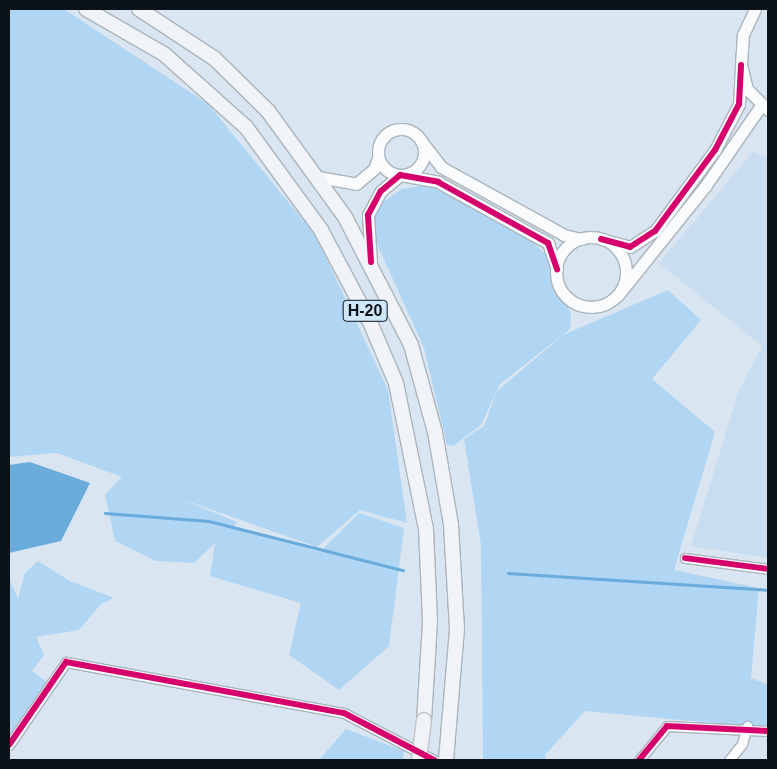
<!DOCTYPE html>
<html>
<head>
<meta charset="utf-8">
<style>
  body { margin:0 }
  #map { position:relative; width:777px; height:769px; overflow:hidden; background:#d9e5f0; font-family:Arial,sans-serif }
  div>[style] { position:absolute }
  .built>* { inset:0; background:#c8ddef }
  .green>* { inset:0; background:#b1d6f4 }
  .water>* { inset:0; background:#69acdc }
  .stream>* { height:2.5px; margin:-1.25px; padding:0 1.25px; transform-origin:1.25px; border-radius:1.25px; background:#69acdc }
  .roads { filter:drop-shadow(1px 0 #aab4bc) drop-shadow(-1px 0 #aab4bc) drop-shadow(0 1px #aab4bc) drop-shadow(0 -1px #aab4bc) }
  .minor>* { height:9px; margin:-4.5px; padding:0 4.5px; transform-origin:4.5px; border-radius:4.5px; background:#f9fbfd }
  .tertiary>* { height:11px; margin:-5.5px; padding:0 5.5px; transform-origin:5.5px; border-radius:5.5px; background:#f9fbfd }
  .tertiary>.ring { margin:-5.5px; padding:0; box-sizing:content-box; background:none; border:11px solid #f9fbfd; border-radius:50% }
  .primary>* { height:14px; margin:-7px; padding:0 7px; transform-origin:7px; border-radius:7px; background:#f0f3f7 }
  .bridges { filter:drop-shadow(1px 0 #bcc2c7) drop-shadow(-1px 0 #bcc2c7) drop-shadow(0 1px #bcc2c7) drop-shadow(0 -1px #bcc2c7) }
  .primary-bridge>* { height:14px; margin:-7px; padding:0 7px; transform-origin:7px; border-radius:7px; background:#f0f3f7 }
  .cycleway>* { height:6px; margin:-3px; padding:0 3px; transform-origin:3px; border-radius:3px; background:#d6006c }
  span { translate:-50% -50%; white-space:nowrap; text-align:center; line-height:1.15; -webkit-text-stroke:4px #d0e6f9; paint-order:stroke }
  .shield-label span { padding:1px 4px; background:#d0e6f9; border:1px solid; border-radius:4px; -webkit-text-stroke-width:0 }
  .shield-label { font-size:16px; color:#0b1319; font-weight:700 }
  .frame { position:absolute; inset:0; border:10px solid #0b1319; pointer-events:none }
</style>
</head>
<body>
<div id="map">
  <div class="built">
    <i style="clip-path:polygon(753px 152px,768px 158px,768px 558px,691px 546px,738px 393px,762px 346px,659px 263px)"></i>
  </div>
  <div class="green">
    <i style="clip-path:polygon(9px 9px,64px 9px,208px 104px,316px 236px,388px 390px,407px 523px,360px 510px,317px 547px,179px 498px,237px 522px,233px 528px,320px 552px,359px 513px,404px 528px,389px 646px,339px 690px,289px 655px,301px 603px,210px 576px,215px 543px,194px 563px,156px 561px,115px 541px,105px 494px,122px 477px,57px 453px,9px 457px)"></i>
    <i style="clip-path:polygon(431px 184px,511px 223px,551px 259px,571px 314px,570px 329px,500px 384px,481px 425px,453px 446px,447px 445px,424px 348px,373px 235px,376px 207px,402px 189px)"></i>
    <i style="clip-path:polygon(668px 290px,701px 320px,652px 379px,715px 432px,674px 570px,759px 588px,751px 678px,768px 685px,768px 728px,585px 711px,545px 755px,546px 760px,483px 760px,481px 545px,464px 439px,484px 426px,497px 391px,563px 335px)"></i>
    <i style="clip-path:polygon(38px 561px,70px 581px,114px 598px,101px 604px,79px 630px,36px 637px,44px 655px,32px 671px,48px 683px,9px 735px,9px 578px,18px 598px,25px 573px)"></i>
    <i style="clip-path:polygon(346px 729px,404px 751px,403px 760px,319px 760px)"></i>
  </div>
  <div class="water">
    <i style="clip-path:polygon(30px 462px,90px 483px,61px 541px,9px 553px,9px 465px)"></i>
  </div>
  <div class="stream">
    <i style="left:105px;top:513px;width:104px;rotate:4.4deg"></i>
    <i style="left:209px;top:521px;width:200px;rotate:14.2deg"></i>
    <i style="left:508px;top:573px;width:261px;rotate:3.7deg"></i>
  </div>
  <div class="roads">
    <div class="minor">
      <i style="left:685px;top:558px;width:84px;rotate:7.5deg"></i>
      <i style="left:9px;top:745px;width:101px;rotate:-55.5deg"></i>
      <i style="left:66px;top:662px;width:283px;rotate:10.4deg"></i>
      <i style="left:344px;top:713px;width:102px;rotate:27.6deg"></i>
      <i style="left:639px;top:760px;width:44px;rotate:-50.5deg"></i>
      <i style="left:667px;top:726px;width:101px;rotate:2.8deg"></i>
      <i style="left:729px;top:760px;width:21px;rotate:-51deg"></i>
      <i style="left:742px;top:744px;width:19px;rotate:-74deg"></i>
    </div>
    <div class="tertiary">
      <i style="left:755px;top:9px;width:29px;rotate:115deg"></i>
      <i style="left:743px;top:35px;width:30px;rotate:94deg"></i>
      <i style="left:741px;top:65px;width:25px;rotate:76deg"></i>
      <i style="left:747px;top:89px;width:30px;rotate:45deg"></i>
      <i class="ring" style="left:378px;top:129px;width:35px;height:35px"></i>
      <i style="left:421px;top:141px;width:33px;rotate:52deg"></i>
      <i style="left:441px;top:167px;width:141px;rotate:28.9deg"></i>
      <i style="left:564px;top:235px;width:18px;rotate:13deg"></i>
      <i style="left:318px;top:177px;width:39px;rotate:10deg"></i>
      <i style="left:356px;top:184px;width:23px;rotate:-40deg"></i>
      <i style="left:374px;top:169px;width:12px;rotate:-70deg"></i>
      <i class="ring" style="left:556px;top:237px;width:59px;height:59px"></i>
      <i style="left:601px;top:239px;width:30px;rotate:15deg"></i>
      <i style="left:630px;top:247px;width:30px;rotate:-33deg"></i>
      <i style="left:655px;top:231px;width:101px;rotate:-53.5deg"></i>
      <i style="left:715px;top:150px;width:52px;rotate:-62.4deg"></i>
      <i style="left:739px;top:104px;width:39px;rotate:-87deg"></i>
      <i style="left:371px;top:262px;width:47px;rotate:-93.7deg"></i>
      <i style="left:368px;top:215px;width:27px;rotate:-62deg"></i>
      <i style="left:381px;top:191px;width:25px;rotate:-40deg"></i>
      <i style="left:400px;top:175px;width:39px;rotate:10deg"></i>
      <i style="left:438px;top:182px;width:126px;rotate:29deg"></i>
      <i style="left:548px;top:243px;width:28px;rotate:71deg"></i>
      <i style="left:618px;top:295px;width:141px;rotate:-51.3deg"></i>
      <i style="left:706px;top:185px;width:98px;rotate:-55.3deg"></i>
    </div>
    <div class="primary">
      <i style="left:86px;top:9px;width:90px;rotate:30deg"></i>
      <i style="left:164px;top:54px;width:110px;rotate:41.7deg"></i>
      <i style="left:246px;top:127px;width:127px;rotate:53.9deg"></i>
      <i style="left:321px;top:230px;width:104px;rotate:62deg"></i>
      <i style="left:370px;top:322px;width:66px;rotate:66.9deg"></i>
      <i style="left:396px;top:383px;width:149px;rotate:78.4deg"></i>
      <i style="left:426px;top:529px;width:93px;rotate:87.5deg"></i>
      <i style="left:430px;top:622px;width:98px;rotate:93.5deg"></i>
      <i style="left:139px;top:9px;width:90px;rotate:33.2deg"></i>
      <i style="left:214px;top:58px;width:76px;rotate:44.5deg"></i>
      <i style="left:268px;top:111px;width:131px;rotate:54deg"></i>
      <i style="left:345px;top:217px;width:144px;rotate:62.7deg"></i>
      <i style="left:411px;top:345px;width:90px;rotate:74.6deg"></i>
      <i style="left:435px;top:432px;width:94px;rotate:80.2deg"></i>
      <i style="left:451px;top:525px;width:104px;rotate:86.7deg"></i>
      <i style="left:457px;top:629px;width:131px;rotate:94.8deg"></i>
    </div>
  </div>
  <div class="bridges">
    <div class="primary-bridge">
      <i style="left:419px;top:760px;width:40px;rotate:-82.9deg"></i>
    </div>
  </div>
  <div class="cycleway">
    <i style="left:601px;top:239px;width:30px;rotate:15deg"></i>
    <i style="left:630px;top:247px;width:30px;rotate:-33deg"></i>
    <i style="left:655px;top:231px;width:101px;rotate:-53.5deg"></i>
    <i style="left:715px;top:150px;width:52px;rotate:-62.4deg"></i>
    <i style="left:739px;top:104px;width:39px;rotate:-87deg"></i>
    <i style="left:371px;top:262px;width:47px;rotate:-93.7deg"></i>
    <i style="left:368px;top:215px;width:27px;rotate:-62deg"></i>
    <i style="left:381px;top:191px;width:25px;rotate:-40deg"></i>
    <i style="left:400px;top:175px;width:39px;rotate:10deg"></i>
    <i style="left:438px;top:182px;width:126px;rotate:29deg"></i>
    <i style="left:548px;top:243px;width:28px;rotate:71deg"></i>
    <i style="left:685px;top:558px;width:84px;rotate:7.5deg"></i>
    <i style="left:9px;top:745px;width:101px;rotate:-55.5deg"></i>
    <i style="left:66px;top:662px;width:283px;rotate:10.4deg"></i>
    <i style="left:344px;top:713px;width:102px;rotate:27.6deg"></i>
    <i style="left:639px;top:760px;width:44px;rotate:-50.5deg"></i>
    <i style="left:667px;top:726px;width:101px;rotate:2.8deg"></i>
  </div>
  <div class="shield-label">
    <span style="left:365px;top:311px">Н-20</span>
  </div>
  <div class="frame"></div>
</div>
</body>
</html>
